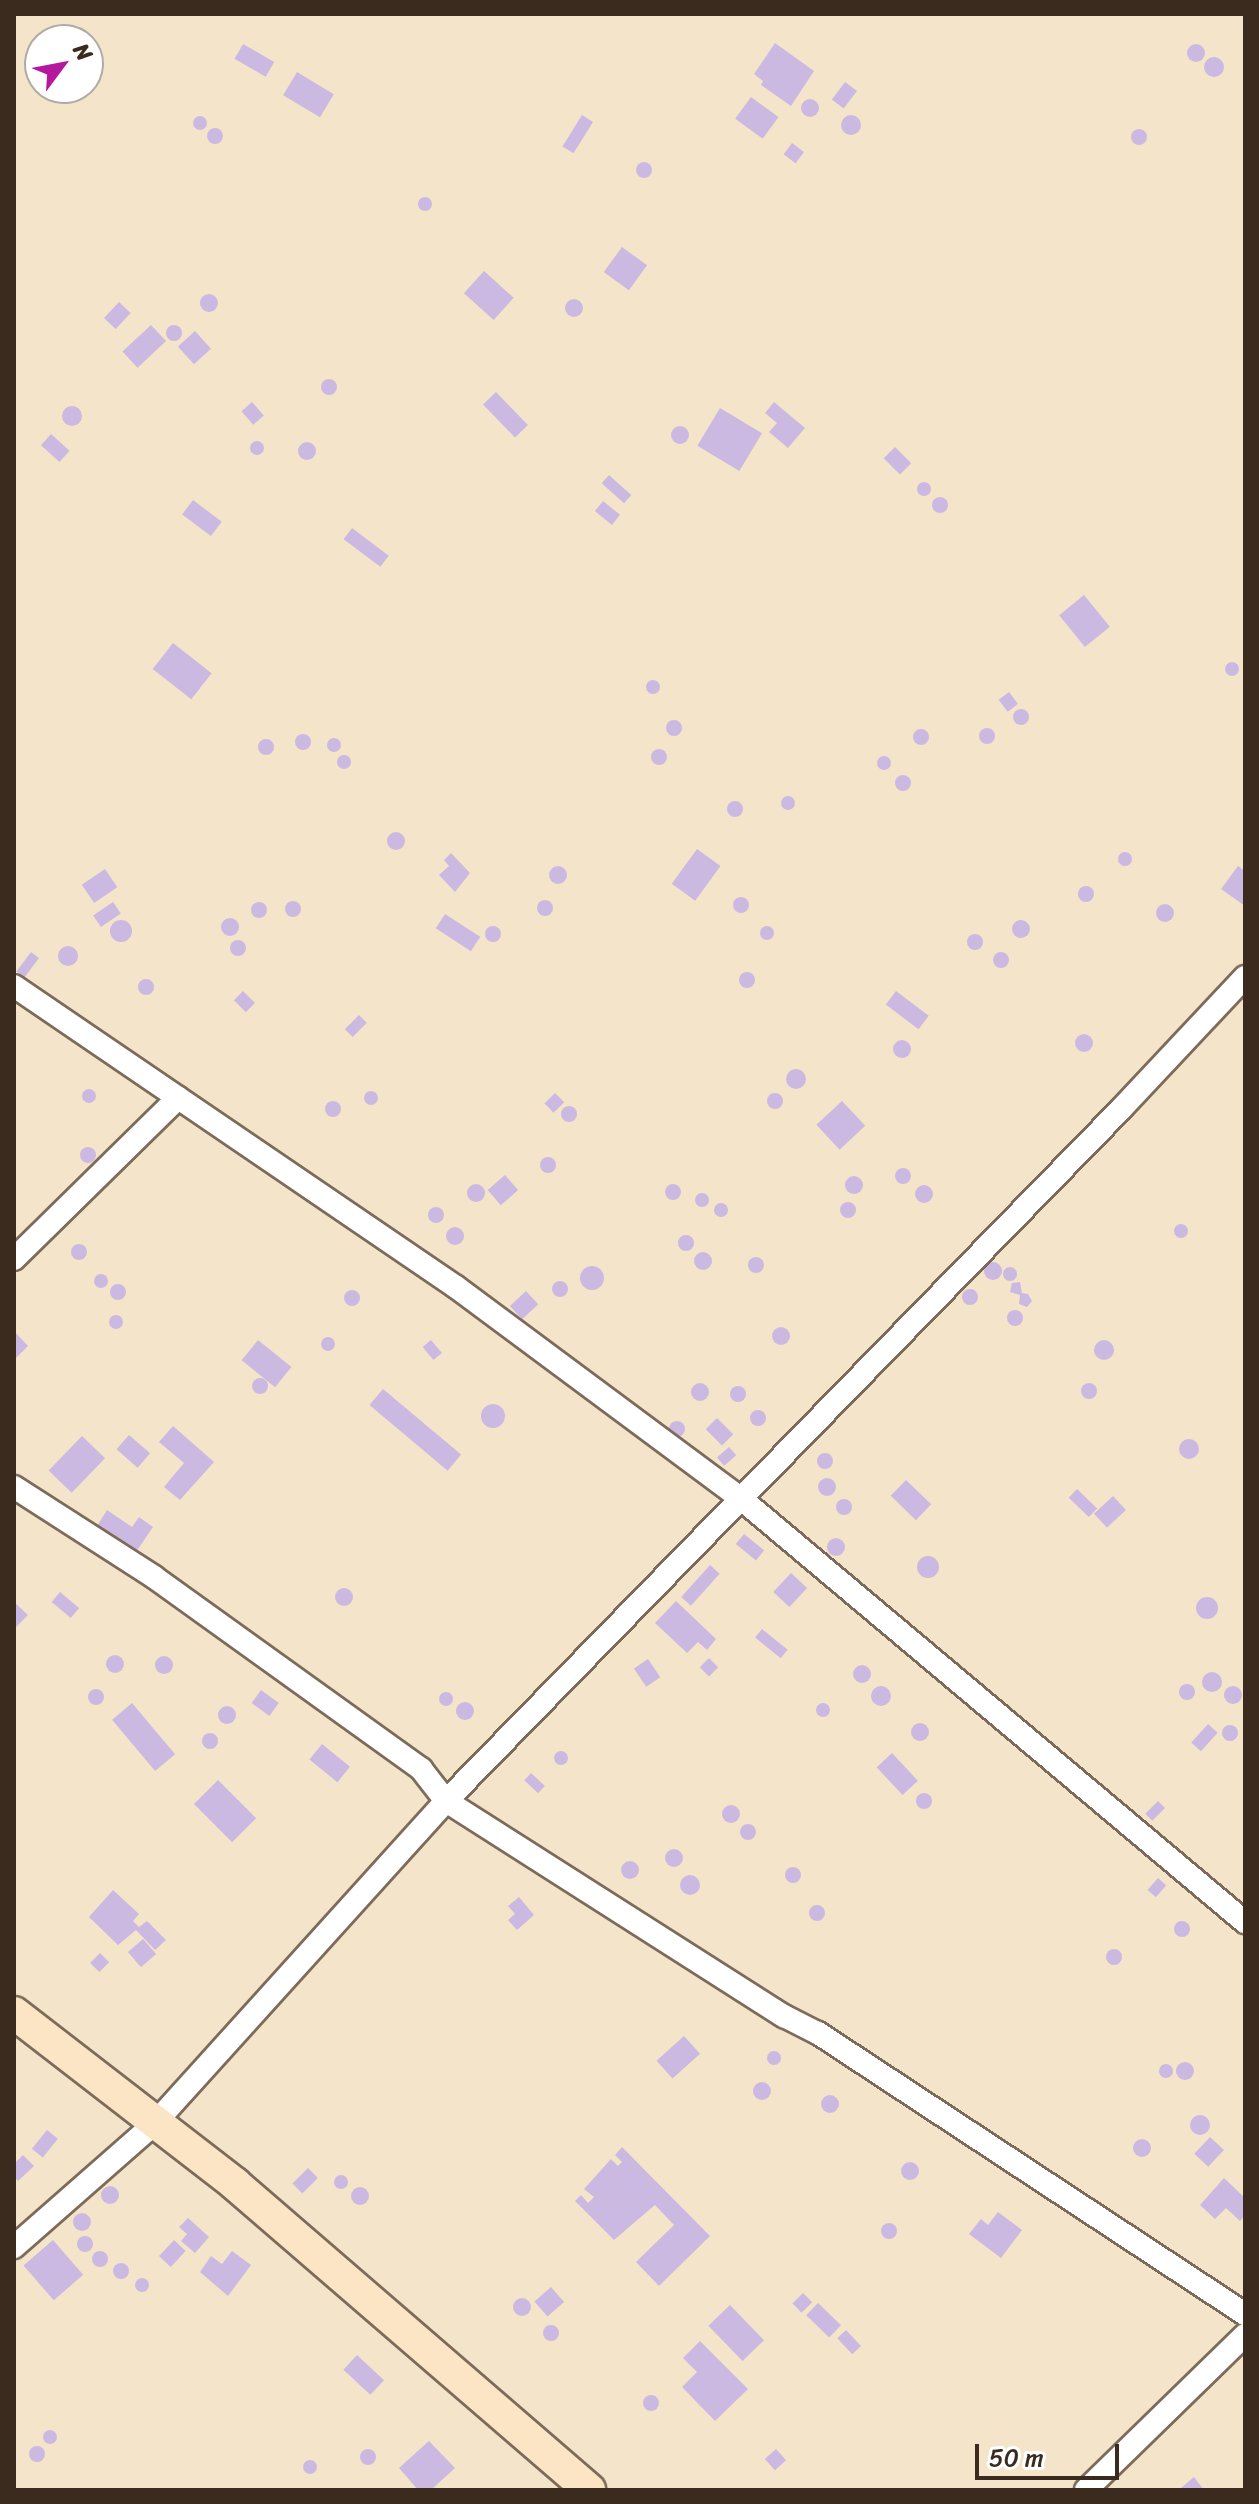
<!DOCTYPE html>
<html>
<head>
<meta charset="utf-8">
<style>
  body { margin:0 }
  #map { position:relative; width:1259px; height:2504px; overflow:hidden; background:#f4e4ca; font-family:Sriracha,sans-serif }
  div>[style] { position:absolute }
  .building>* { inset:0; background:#ccb9e2; transform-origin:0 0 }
  .round { border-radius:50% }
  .roads { filter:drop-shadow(2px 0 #7c6b5a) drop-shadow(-2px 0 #7c6b5a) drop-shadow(0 2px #7c6b5a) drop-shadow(0 -2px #7c6b5a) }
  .street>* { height:22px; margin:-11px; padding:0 11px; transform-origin:11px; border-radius:11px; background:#fff }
  .secondary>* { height:32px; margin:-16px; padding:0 16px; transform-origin:16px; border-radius:16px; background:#fce5c4 }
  span { translate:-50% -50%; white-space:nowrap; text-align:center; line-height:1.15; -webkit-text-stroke:6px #fff; paint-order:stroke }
  .frame { position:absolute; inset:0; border:16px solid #3b2a1e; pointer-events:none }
  .north { position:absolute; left:24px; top:24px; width:80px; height:80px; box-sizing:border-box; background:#fff; border:2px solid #b1aaa5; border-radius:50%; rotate:58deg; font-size:22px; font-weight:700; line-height:32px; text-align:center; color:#3b2a1e }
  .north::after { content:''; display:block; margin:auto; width:28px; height:36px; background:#b5179e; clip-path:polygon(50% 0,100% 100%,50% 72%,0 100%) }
  .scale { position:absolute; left:975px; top:2444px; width:144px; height:36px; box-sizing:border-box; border:4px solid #3b2a1e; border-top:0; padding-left:10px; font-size:24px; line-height:28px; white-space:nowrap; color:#3b2a1e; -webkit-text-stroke:6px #fff; paint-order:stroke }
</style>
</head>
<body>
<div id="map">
  <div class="building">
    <i style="clip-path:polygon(775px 43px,814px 71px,791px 106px,761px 85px,763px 81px,754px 74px)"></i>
    <i class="round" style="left:1187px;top:44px;width:18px;height:18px"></i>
    <i style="left:243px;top:44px;width:36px;height:17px;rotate:30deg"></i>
    <i class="round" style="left:1204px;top:57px;width:20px;height:20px"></i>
    <i style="left:297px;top:72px;width:43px;height:27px;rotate:31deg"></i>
    <i style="left:845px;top:82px;width:15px;height:22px;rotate:37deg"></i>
    <i style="left:751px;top:97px;width:34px;height:27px;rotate:36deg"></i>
    <i class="round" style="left:801px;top:99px;width:18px;height:18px"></i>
    <i style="left:582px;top:115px;width:13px;height:37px;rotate:32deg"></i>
    <i class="round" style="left:841px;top:115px;width:20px;height:20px"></i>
    <i class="round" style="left:193px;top:116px;width:14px;height:14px"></i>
    <i class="round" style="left:207px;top:128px;width:16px;height:16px"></i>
    <i class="round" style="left:1131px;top:129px;width:16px;height:16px"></i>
    <i style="left:792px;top:143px;width:15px;height:14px;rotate:37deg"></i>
    <i class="round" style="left:636px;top:162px;width:16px;height:16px"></i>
    <i class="round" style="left:418px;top:197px;width:14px;height:14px"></i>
    <i style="left:622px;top:247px;width:31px;height:31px;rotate:36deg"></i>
    <i style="left:484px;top:271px;width:40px;height:30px;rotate:42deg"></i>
    <i class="round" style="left:200px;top:294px;width:18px;height:18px"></i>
    <i class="round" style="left:565px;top:299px;width:18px;height:18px"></i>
    <i style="left:119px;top:302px;width:16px;height:22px;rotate:43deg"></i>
    <i class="round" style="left:166px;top:325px;width:16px;height:16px"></i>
    <i style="left:151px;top:325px;width:22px;height:39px;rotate:47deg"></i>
    <i style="left:195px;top:331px;width:24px;height:23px;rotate:48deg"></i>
    <i class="round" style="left:321px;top:379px;width:16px;height:16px"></i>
    <i style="left:496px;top:392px;width:46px;height:18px;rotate:46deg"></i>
    <i style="left:252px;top:402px;width:18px;height:14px;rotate:49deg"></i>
    <i style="clip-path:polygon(774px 402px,805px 428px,788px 448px,769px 432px,777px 423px,765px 413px)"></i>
    <i class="round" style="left:62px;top:406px;width:20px;height:20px"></i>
    <i style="left:720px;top:408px;width:49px;height:44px;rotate:31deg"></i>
    <i class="round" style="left:671px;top:426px;width:18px;height:18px"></i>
    <i style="left:51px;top:434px;width:25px;height:15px;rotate:42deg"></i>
    <i class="round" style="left:250px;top:441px;width:14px;height:14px"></i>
    <i class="round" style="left:298px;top:442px;width:18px;height:18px"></i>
    <i style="left:895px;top:447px;width:23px;height:16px;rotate:45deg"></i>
    <i style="left:609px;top:475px;width:30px;height:11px;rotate:42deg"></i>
    <i class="round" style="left:917px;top:482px;width:14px;height:14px"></i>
    <i class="round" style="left:932px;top:497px;width:16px;height:16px"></i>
    <i style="left:193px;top:500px;width:36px;height:18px;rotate:37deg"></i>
    <i style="left:603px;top:501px;width:22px;height:13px;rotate:39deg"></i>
    <i style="left:352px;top:528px;width:46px;height:14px;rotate:37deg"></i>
    <i style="left:1084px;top:595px;width:41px;height:32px;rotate:51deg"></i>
    <i style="left:173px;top:643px;width:49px;height:33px;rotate:38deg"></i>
    <i class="round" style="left:1225px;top:662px;width:14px;height:14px"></i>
    <i class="round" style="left:646px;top:680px;width:14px;height:14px"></i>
    <i style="left:1009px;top:692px;width:15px;height:13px;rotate:53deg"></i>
    <i class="round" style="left:1013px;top:709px;width:16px;height:16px"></i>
    <i class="round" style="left:666px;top:720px;width:16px;height:16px"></i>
    <i class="round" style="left:979px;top:728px;width:16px;height:16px"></i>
    <i class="round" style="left:913px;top:729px;width:16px;height:16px"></i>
    <i class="round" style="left:295px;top:734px;width:16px;height:16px"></i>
    <i class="round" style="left:327px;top:738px;width:14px;height:14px"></i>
    <i class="round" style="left:258px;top:739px;width:16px;height:16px"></i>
    <i class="round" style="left:651px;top:749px;width:16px;height:16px"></i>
    <i class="round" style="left:337px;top:755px;width:14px;height:14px"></i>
    <i class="round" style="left:877px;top:756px;width:14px;height:14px"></i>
    <i class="round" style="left:895px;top:775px;width:16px;height:16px"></i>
    <i class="round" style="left:781px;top:796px;width:14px;height:14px"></i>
    <i class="round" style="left:727px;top:801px;width:16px;height:16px"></i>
    <i class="round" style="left:387px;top:832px;width:18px;height:18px"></i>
    <i style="left:697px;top:849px;width:29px;height:43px;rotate:36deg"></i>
    <i class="round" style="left:1118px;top:852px;width:14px;height:14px"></i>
    <i style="clip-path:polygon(451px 853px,470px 873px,455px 892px,439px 875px,449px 866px,444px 860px)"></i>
    <i class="round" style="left:549px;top:866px;width:18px;height:18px"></i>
    <i style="clip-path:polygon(1238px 866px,1245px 871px,1245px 906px,1221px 889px)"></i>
    <i style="left:105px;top:869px;width:22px;height:28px;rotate:56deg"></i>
    <i class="round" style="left:1078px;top:886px;width:16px;height:16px"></i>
    <i class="round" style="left:733px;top:897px;width:16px;height:16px"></i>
    <i class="round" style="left:537px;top:900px;width:16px;height:16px"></i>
    <i class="round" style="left:285px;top:901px;width:16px;height:16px"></i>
    <i style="left:113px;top:902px;width:14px;height:24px;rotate:56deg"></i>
    <i class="round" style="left:251px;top:902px;width:16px;height:16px"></i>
    <i class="round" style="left:1156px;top:904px;width:18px;height:18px"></i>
    <i style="left:445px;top:914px;width:42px;height:17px;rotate:33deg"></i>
    <i class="round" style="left:221px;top:918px;width:18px;height:18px"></i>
    <i class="round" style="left:1012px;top:920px;width:18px;height:18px"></i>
    <i class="round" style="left:110px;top:920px;width:22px;height:22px"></i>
    <i class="round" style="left:760px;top:926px;width:14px;height:14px"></i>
    <i class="round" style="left:485px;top:926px;width:16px;height:16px"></i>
    <i class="round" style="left:967px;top:934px;width:16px;height:16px"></i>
    <i class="round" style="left:230px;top:940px;width:16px;height:16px"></i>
    <i class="round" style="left:58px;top:946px;width:20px;height:20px"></i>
    <i style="left:31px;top:952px;width:10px;height:24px;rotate:37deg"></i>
    <i class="round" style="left:993px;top:952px;width:16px;height:16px"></i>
    <i class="round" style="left:739px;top:972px;width:16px;height:16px"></i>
    <i class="round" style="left:138px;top:979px;width:16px;height:16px"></i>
    <i style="left:243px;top:991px;width:17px;height:13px;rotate:45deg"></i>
    <i style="left:896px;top:991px;width:41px;height:17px;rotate:37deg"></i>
    <i style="left:359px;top:1015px;width:11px;height:20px;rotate:45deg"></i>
    <i class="round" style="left:1075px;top:1034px;width:18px;height:18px"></i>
    <i class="round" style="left:893px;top:1040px;width:18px;height:18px"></i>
    <i class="round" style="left:786px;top:1069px;width:20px;height:20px"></i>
    <i class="round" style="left:82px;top:1089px;width:14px;height:14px"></i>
    <i class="round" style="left:364px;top:1091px;width:14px;height:14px"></i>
    <i style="left:555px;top:1093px;width:13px;height:15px;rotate:45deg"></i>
    <i class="round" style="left:767px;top:1093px;width:16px;height:16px"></i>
    <i class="round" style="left:325px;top:1101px;width:16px;height:16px"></i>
    <i style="left:842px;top:1101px;width:34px;height:35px;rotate:47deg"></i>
    <i class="round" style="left:561px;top:1106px;width:16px;height:16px"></i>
    <i class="round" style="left:80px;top:1147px;width:16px;height:16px"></i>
    <i class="round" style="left:540px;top:1157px;width:16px;height:16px"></i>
    <i class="round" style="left:895px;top:1168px;width:16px;height:16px"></i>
    <i style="left:505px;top:1175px;width:20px;height:23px;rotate:49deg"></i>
    <i class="round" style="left:845px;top:1176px;width:18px;height:18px"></i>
    <i class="round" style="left:665px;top:1184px;width:16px;height:16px"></i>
    <i class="round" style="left:467px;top:1184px;width:18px;height:18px"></i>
    <i class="round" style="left:915px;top:1185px;width:18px;height:18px"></i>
    <i class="round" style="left:695px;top:1193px;width:14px;height:14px"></i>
    <i class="round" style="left:840px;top:1202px;width:16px;height:16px"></i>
    <i class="round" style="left:714px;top:1203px;width:14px;height:14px"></i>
    <i class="round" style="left:428px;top:1207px;width:16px;height:16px"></i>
    <i class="round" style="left:1174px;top:1224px;width:14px;height:14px"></i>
    <i class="round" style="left:446px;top:1227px;width:18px;height:18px"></i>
    <i class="round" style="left:678px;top:1235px;width:16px;height:16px"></i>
    <i class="round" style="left:71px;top:1244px;width:16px;height:16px"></i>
    <i class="round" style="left:694px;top:1252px;width:18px;height:18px"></i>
    <i class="round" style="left:748px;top:1257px;width:16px;height:16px"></i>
    <i class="round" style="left:984px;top:1262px;width:18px;height:18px"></i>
    <i class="round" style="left:580px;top:1266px;width:24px;height:24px"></i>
    <i class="round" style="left:1003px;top:1267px;width:14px;height:14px"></i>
    <i class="round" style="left:94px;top:1274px;width:14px;height:14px"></i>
    <i class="round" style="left:552px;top:1281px;width:16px;height:16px"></i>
    <i style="clip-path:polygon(1020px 1282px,1022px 1293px,1028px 1294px,1032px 1301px,1027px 1307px,1019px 1304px,1020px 1295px,1010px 1292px,1012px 1283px)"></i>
    <i class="round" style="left:110px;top:1284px;width:16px;height:16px"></i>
    <i class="round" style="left:962px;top:1289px;width:16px;height:16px"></i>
    <i class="round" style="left:344px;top:1290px;width:16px;height:16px"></i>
    <i style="left:526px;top:1291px;width:18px;height:22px;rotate:47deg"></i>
    <i class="round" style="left:1007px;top:1310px;width:16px;height:16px"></i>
    <i class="round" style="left:109px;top:1315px;width:14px;height:14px"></i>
    <i class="round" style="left:772px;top:1327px;width:18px;height:18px"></i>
    <i style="clip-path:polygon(14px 1331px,28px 1346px,14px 1360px)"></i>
    <i class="round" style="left:321px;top:1337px;width:14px;height:14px"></i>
    <i style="left:258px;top:1340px;width:43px;height:26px;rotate:39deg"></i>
    <i style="left:431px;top:1340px;width:17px;height:11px;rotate:50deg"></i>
    <i class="round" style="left:1094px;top:1340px;width:20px;height:20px"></i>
    <i class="round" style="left:252px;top:1378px;width:16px;height:16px"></i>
    <i class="round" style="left:691px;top:1383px;width:18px;height:18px"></i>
    <i class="round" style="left:1081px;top:1383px;width:16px;height:16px"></i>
    <i class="round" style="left:730px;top:1386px;width:16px;height:16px"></i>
    <i style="left:383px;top:1389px;width:102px;height:21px;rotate:40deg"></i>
    <i class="round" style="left:481px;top:1404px;width:24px;height:24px"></i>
    <i class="round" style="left:750px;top:1410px;width:16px;height:16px"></i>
    <i style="left:717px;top:1418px;width:23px;height:16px;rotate:45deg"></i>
    <i class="round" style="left:669px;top:1421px;width:16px;height:16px"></i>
    <i style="clip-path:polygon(173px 1426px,214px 1462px,180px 1500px,164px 1487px,184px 1463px,159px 1442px)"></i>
    <i style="left:129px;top:1435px;width:28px;height:19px;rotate:41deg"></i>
    <i style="left:82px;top:1436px;width:32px;height:48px;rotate:44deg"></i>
    <i class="round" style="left:1179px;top:1439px;width:20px;height:20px"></i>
    <i style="left:729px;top:1447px;width:11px;height:16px;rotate:49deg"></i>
    <i class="round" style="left:817px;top:1453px;width:16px;height:16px"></i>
    <i class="round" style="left:818px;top:1478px;width:18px;height:18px"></i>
    <i style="left:906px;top:1480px;width:35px;height:22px;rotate:44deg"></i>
    <i style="left:1077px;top:1489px;width:28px;height:12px;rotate:44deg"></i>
    <i style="left:1113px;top:1496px;width:19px;height:26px;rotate:47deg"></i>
    <i class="round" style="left:836px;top:1499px;width:16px;height:16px"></i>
    <i style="clip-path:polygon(107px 1510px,132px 1527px,139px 1517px,153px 1527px,136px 1552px,97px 1526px)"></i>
    <i style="left:744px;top:1534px;width:26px;height:13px;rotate:39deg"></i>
    <i class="round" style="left:827px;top:1538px;width:18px;height:18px"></i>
    <i class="round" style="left:917px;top:1556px;width:22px;height:22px"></i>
    <i style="left:710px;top:1565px;width:13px;height:43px;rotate:42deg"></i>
    <i style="left:791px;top:1573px;width:22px;height:26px;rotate:43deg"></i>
    <i class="round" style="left:335px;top:1588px;width:18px;height:18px"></i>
    <i style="left:60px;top:1592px;width:25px;height:13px;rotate:40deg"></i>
    <i class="round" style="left:1196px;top:1597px;width:22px;height:22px"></i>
    <i style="clip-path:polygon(676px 1601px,716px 1639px,707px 1650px,698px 1642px,687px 1653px,655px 1623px)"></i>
    <i style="clip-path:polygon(14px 1602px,28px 1615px,14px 1629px)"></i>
    <i style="left:762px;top:1629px;width:33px;height:11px;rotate:39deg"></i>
    <i class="round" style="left:106px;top:1655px;width:18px;height:18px"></i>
    <i class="round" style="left:155px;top:1656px;width:18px;height:18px"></i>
    <i style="left:709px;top:1658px;width:13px;height:13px;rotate:45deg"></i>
    <i style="left:648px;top:1659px;width:22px;height:17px;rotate:56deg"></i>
    <i class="round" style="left:853px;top:1665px;width:18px;height:18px"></i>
    <i class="round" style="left:1202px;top:1672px;width:20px;height:20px"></i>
    <i class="round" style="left:1179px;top:1684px;width:16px;height:16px"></i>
    <i class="round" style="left:871px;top:1686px;width:20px;height:20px"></i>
    <i class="round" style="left:1224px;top:1686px;width:18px;height:18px"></i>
    <i class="round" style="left:88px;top:1689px;width:16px;height:16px"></i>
    <i style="left:261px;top:1690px;width:22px;height:16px;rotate:36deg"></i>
    <i class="round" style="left:439px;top:1692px;width:14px;height:14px"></i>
    <i class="round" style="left:456px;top:1702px;width:18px;height:18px"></i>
    <i class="round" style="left:816px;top:1703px;width:14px;height:14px"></i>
    <i style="left:132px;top:1703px;width:67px;height:26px;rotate:50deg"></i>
    <i class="round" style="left:218px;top:1706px;width:18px;height:18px"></i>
    <i class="round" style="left:911px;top:1723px;width:18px;height:18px"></i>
    <i style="left:1208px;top:1724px;width:13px;height:25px;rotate:42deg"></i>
    <i class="round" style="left:1222px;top:1725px;width:16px;height:16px"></i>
    <i class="round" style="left:202px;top:1733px;width:16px;height:16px"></i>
    <i style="left:322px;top:1744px;width:36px;height:20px;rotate:39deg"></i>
    <i class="round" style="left:554px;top:1751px;width:14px;height:14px"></i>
    <i style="left:892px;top:1753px;width:38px;height:21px;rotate:47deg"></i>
    <i style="left:531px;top:1773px;width:19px;height:10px;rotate:43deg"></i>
    <i style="left:218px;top:1780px;width:54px;height:34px;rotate:45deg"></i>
    <i class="round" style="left:916px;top:1793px;width:16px;height:16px"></i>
    <i style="left:1158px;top:1801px;width:10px;height:18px;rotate:45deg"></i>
    <i class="round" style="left:722px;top:1805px;width:18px;height:18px"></i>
    <i class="round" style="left:740px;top:1824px;width:16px;height:16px"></i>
    <i class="round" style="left:665px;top:1849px;width:18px;height:18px"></i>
    <i class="round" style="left:621px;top:1861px;width:18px;height:18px"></i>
    <i class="round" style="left:785px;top:1867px;width:16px;height:16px"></i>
    <i class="round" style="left:680px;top:1875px;width:20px;height:20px"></i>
    <i style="left:1158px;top:1878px;width:11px;height:16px;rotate:41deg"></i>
    <i style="clip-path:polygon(113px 1890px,139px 1914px,133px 1921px,139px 1927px,147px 1921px,166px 1940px,155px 1950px,136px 1930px,118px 1945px,89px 1917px)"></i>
    <i style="clip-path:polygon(519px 1897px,534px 1915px,517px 1930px,508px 1920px,515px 1914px,508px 1906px)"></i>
    <i class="round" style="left:809px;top:1905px;width:16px;height:16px"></i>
    <i class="round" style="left:1174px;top:1921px;width:16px;height:16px"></i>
    <i style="left:143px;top:1939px;width:20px;height:20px;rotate:49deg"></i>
    <i class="round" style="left:1106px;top:1949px;width:16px;height:16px"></i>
    <i style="left:100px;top:1953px;width:13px;height:14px;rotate:45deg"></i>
    <i style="left:684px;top:2036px;width:24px;height:37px;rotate:48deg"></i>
    <i class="round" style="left:767px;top:2051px;width:14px;height:14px"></i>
    <i class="round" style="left:1176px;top:2062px;width:18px;height:18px"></i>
    <i class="round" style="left:1159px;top:2064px;width:14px;height:14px"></i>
    <i class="round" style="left:753px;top:2082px;width:18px;height:18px"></i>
    <i class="round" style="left:821px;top:2095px;width:18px;height:18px"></i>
    <i class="round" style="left:1190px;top:2115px;width:20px;height:20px"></i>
    <i style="left:47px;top:2130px;width:14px;height:24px;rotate:39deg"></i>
    <i style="left:1210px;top:2137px;width:19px;height:23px;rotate:43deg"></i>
    <i class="round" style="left:1133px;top:2139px;width:18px;height:18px"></i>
    <i style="clip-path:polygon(622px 2147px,710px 2236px,659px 2286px,636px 2262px,674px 2225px,655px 2205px,614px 2240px,575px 2201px,581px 2195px,588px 2203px,594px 2197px,584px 2189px,611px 2159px,618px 2166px,622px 2162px,615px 2155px)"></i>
    <i style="clip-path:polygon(23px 2155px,34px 2166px,18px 2181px,14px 2177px,14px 2164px)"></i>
    <i class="round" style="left:901px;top:2162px;width:18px;height:18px"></i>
    <i style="left:308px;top:2168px;width:14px;height:22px;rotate:45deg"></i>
    <i class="round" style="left:334px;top:2175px;width:14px;height:14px"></i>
    <i style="clip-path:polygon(1224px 2178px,1245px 2198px,1245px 2215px,1240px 2221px,1226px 2208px,1215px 2219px,1200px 2205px)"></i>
    <i class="round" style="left:101px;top:2186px;width:18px;height:18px"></i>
    <i class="round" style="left:351px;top:2187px;width:18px;height:18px"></i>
    <i style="clip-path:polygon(998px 2212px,1022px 2230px,1001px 2258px,969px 2234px,981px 2219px,988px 2225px)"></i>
    <i class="round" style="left:73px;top:2213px;width:18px;height:18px"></i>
    <i style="clip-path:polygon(188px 2218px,209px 2237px,195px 2253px,181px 2241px,187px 2234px,179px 2227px)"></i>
    <i class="round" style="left:881px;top:2223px;width:16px;height:16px"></i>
    <i class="round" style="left:77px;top:2236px;width:16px;height:16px"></i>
    <i style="left:53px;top:2240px;width:46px;height:39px;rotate:49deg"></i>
    <i style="left:174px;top:2240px;width:16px;height:22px;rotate:43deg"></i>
    <i style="clip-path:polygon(232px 2251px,251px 2265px,228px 2296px,200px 2272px,211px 2256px,222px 2264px)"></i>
    <i class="round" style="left:92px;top:2251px;width:16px;height:16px"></i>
    <i class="round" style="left:113px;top:2263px;width:16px;height:16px"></i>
    <i class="round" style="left:135px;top:2278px;width:14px;height:14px"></i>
    <i style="left:551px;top:2287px;width:20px;height:22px;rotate:49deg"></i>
    <i style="left:803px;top:2293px;width:13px;height:15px;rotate:45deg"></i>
    <i class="round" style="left:513px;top:2298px;width:18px;height:18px"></i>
    <i style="left:818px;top:2303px;width:32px;height:17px;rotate:44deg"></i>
    <i style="left:730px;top:2305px;width:49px;height:30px;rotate:46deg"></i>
    <i class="round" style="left:543px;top:2325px;width:16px;height:16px"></i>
    <i style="left:846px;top:2330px;width:22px;height:12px;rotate:47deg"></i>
    <i style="clip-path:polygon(700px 2341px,748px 2389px,715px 2421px,682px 2387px,697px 2372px,683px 2358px)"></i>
    <i style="left:357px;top:2355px;width:37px;height:20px;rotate:43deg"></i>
    <i class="round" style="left:643px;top:2395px;width:16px;height:16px"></i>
    <i class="round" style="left:43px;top:2430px;width:14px;height:14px"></i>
    <i style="clip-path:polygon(429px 2441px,455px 2468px,431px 2490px,418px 2490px,399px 2468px)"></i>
    <i class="round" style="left:29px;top:2446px;width:16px;height:16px"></i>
    <i class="round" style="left:360px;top:2449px;width:16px;height:16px"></i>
    <i style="left:776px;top:2449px;width:15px;height:15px;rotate:48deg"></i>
    <i class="round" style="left:303px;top:2460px;width:14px;height:14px"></i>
    <i style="clip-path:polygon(1194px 2477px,1204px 2490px,1182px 2490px,1181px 2488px)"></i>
  </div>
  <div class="roads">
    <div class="street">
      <i style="left:14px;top:986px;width:535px;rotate:34.25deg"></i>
      <i style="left:456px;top:1287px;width:352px;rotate:36.6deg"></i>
      <i style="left:739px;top:1497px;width:661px;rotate:40.03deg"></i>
      <i style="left:14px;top:1259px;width:230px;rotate:-44.5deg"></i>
      <i style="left:14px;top:1487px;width:166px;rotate:32.7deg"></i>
      <i style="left:154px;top:1577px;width:329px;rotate:35.7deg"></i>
      <i style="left:421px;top:1769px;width:41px;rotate:52deg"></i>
      <i style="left:446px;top:1801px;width:401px;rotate:32.5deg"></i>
      <i style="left:784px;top:2016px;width:38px;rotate:27deg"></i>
      <i style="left:818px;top:2033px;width:511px;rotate:33.35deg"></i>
      <i style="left:14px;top:2247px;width:188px;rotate:-41.3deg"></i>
      <i style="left:155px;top:2123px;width:434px;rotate:-47.9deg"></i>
      <i style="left:446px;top:1801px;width:967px;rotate:-45.71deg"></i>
      <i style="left:1121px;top:1109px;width:181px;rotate:-46.8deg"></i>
      <i style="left:1086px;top:2490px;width:222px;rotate:-44.3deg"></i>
    </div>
    <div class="secondary">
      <i style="left:14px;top:2013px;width:279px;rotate:37.7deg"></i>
      <i style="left:235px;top:2184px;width:468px;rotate:40.8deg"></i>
    </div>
  </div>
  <div class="frame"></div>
  <div class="north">N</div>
  <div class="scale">50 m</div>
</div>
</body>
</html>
